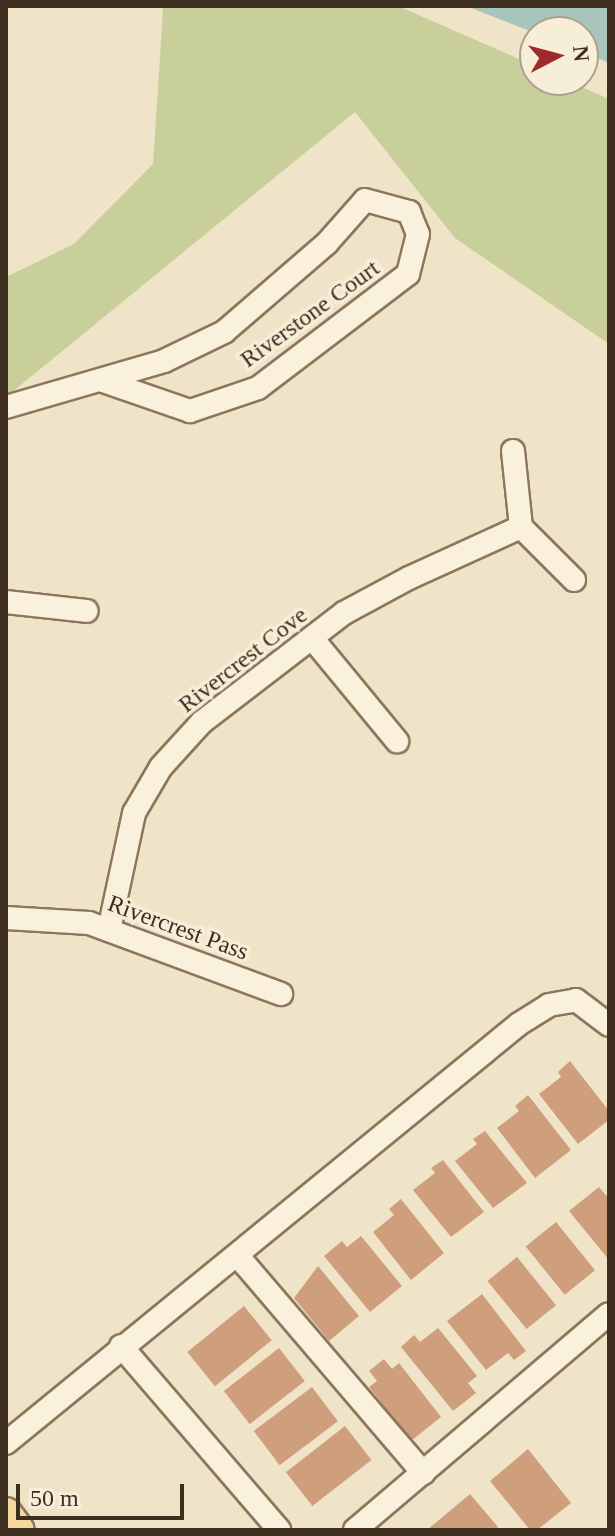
<!DOCTYPE html>
<html>
<head>
<meta charset="utf-8">
<style>
  body { margin:0 }
  #map { position:relative; width:615px; height:1536px; overflow:hidden; background:#f0e4c8; font-family:"Times New Roman",serif }
  div>[style] { position:absolute }
  .green>* { inset:0; background:#c9cf9b }
  .water>* { inset:0; background:#a9c4bc }
  .building>* { inset:0; background:#cf9f7d; transform-origin:0 0 }
  .roads { filter:drop-shadow(2px 0 #8d765c) drop-shadow(-2px 0 #8d765c) drop-shadow(0 2px #8d765c) drop-shadow(0 -2px #8d765c) }
  .minor>* { height:22px; margin:-11px; padding:0 11px; transform-origin:11px; border-radius:11px; background:#faf1dc }
  .major>* { height:30px; margin:-15px; padding:0 15px; transform-origin:15px; border-radius:15px; background:#f3d9a0 }
  span { translate:-50% -50%; white-space:nowrap; text-align:center; line-height:1.15; -webkit-text-stroke:7px #f7eed8; paint-order:stroke }
  .street-label { font-size:24px; color:#3d2e20 }
  .frame { position:absolute; inset:0; border:8px solid #3d2e20; pointer-events:none }
  .north { position:absolute; left:519px; top:16px; width:80px; height:80px; box-sizing:border-box; background:#f7eed8; border:2px solid #ada18e; border-radius:50%; rotate:84deg; font-size:22px; font-weight:700; line-height:32px; text-align:center; color:#3d2e20 }
  .north::after { content:''; display:block; margin:auto; width:28px; height:36px; background:#9e2a2b; clip-path:polygon(50% 0,100% 100%,50% 72%,0 100%) }
  .scale { position:absolute; left:16px; top:1484px; width:168px; height:36px; box-sizing:border-box; border:4px solid #3d2e20; border-top:0; padding-left:10px; font-size:24px; line-height:28px; white-space:nowrap; color:#3d2e20; -webkit-text-stroke:6px #f7eed8; paint-order:stroke }
</style>
</head>
<body>
<div id="map">
  <div class="green">
    <i style="clip-path:polygon(160px 6px,398px 6px,535px 66px,535px 80px,566px 80px,609px 99px,609px 344px,455px 238px,355px 112px,6px 397px,6px 277px,74px 244px,153px 164px,163px 10px)"></i>
  </div>
  <div class="water">
    <i style="clip-path:polygon(466px 6px,609px 6px,609px 63px,583px 52px,583px 32px,535px 33px)"></i>
  </div>
  <div class="building">
    <i style="clip-path:polygon(570px 1061px,609px 1111px,609px 1120px,578px 1144px,539px 1094px,561px 1077px,558px 1072px)"></i>
    <i style="clip-path:polygon(528px 1095px,571px 1150px,535px 1178px,497px 1128px,519px 1111px,515px 1106px)"></i>
    <i style="clip-path:polygon(485px 1131px,527px 1183px,493px 1208px,455px 1161px,477px 1144px,473px 1139px)"></i>
    <i style="clip-path:polygon(443px 1160px,484px 1212px,451px 1237px,413px 1190px,435px 1173px,431px 1168px)"></i>
    <i style="clip-path:polygon(599px 1187px,609px 1199px,609px 1260px,569px 1211px)"></i>
    <i style="clip-path:polygon(401px 1199px,444px 1253px,411px 1280px,373px 1232px,394px 1215px,389px 1209px)"></i>
    <i style="left:556px;top:1222px;width:62px;height:39px;rotate:51deg"></i>
    <i style="clip-path:polygon(361px 1236px,402px 1286px,370px 1312px,324px 1256px,342px 1241px,347px 1247px)"></i>
    <i style="left:517px;top:1257px;width:62px;height:38px;rotate:51deg"></i>
    <i style="clip-path:polygon(318px 1266px,359px 1316px,329px 1341px,294px 1298px)"></i>
    <i style="clip-path:polygon(482px 1294px,526px 1351px,514px 1360px,508px 1353px,486px 1370px,447px 1321px)"></i>
    <i style="left:244px;top:1306px;width:44px;height:73px;rotate:51deg"></i>
    <i style="clip-path:polygon(438px 1328px,477px 1376px,468px 1383px,476px 1393px,453px 1411px,401px 1347px,414px 1335px,420px 1342px)"></i>
    <i style="left:279px;top:1348px;width:42px;height:70px;rotate:52deg"></i>
    <i style="clip-path:polygon(384px 1359px,392px 1369px,399px 1363px,441px 1417px,411px 1441px,369px 1387px,377px 1381px,369px 1371px)"></i>
    <i style="left:312px;top:1387px;width:43px;height:73px;rotate:53deg"></i>
    <i style="left:345px;top:1426px;width:43px;height:75px;rotate:52deg"></i>
    <i style="clip-path:polygon(528px 1449px,571px 1503px,537px 1530px,530px 1530px,490px 1481px)"></i>
    <i style="clip-path:polygon(470px 1494px,498px 1527px,495px 1530px,427px 1530px)"></i>
  </div>
  <div class="roads">
    <div class="minor">
      <i style="left:6px;top:407px;width:165px;rotate:-16.2deg"></i>
      <i style="left:164px;top:361px;width:67px;rotate:-25.8deg"></i>
      <i style="left:224px;top:332px;width:136px;rotate:-40.8deg"></i>
      <i style="left:327px;top:243px;width:57px;rotate:-48.5deg"></i>
      <i style="left:365px;top:200px;width:46px;rotate:15.3deg"></i>
      <i style="left:409px;top:212px;width:24px;rotate:68deg"></i>
      <i style="left:418px;top:234px;width:41px;rotate:104deg"></i>
      <i style="left:408px;top:274px;width:188px;rotate:142.8deg"></i>
      <i style="left:258px;top:388px;width:72px;rotate:161.3deg"></i>
      <i style="left:190px;top:411px;width:92px;rotate:-161deg"></i>
      <i style="left:513px;top:451px;width:76px;rotate:84deg"></i>
      <i style="left:521px;top:527px;width:75px;rotate:45deg"></i>
      <i style="left:6px;top:602px;width:81px;rotate:6.3deg"></i>
      <i style="left:312px;top:638px;width:134px;rotate:50.5deg"></i>
      <i style="left:6px;top:918px;width:83px;rotate:3.4deg"></i>
      <i style="left:89px;top:923px;width:205px;rotate:20.3deg"></i>
      <i style="left:109px;top:930px;width:120px;rotate:-77.9deg"></i>
      <i style="left:134px;top:813px;width:53px;rotate:-59.6deg"></i>
      <i style="left:161px;top:767px;width:61px;rotate:-47.7deg"></i>
      <i style="left:202px;top:722px;width:179px;rotate:-37.5deg"></i>
      <i style="left:344px;top:613px;width:74px;rotate:-28.3deg"></i>
      <i style="left:409px;top:578px;width:123px;rotate:-24.5deg"></i>
      <i style="left:237px;top:1255px;width:287px;rotate:49.5deg"></i>
      <i style="left:121px;top:1346px;width:243px;rotate:49.3deg"></i>
      <i style="left:6px;top:1443px;width:662px;rotate:-39.24deg"></i>
      <i style="left:519px;top:1024px;width:36px;rotate:-32deg"></i>
      <i style="left:549px;top:1005px;width:27px;rotate:-10deg"></i>
      <i style="left:576px;top:1000px;width:41px;rotate:37.1deg"></i>
      <i style="left:355px;top:1530px;width:333px;rotate:-40.4deg"></i>
    </div>
    <div class="major">
      <i style="left:6px;top:1513px;width:21px;rotate:53deg"></i>
    </div>
  </div>
  <div class="street-label">
    <span style="left:310px;top:314px;rotate:-36deg">Riverstone Court</span>
    <span style="left:243px;top:660px;rotate:-38deg">Rivercrest Cove</span>
    <span style="left:178px;top:928px;rotate:20deg">Rivercrest Pass</span>
  </div>
  <div class="frame"></div>
  <div class="north">N</div>
  <div class="scale">50 m</div>
</div>
</body>
</html>
